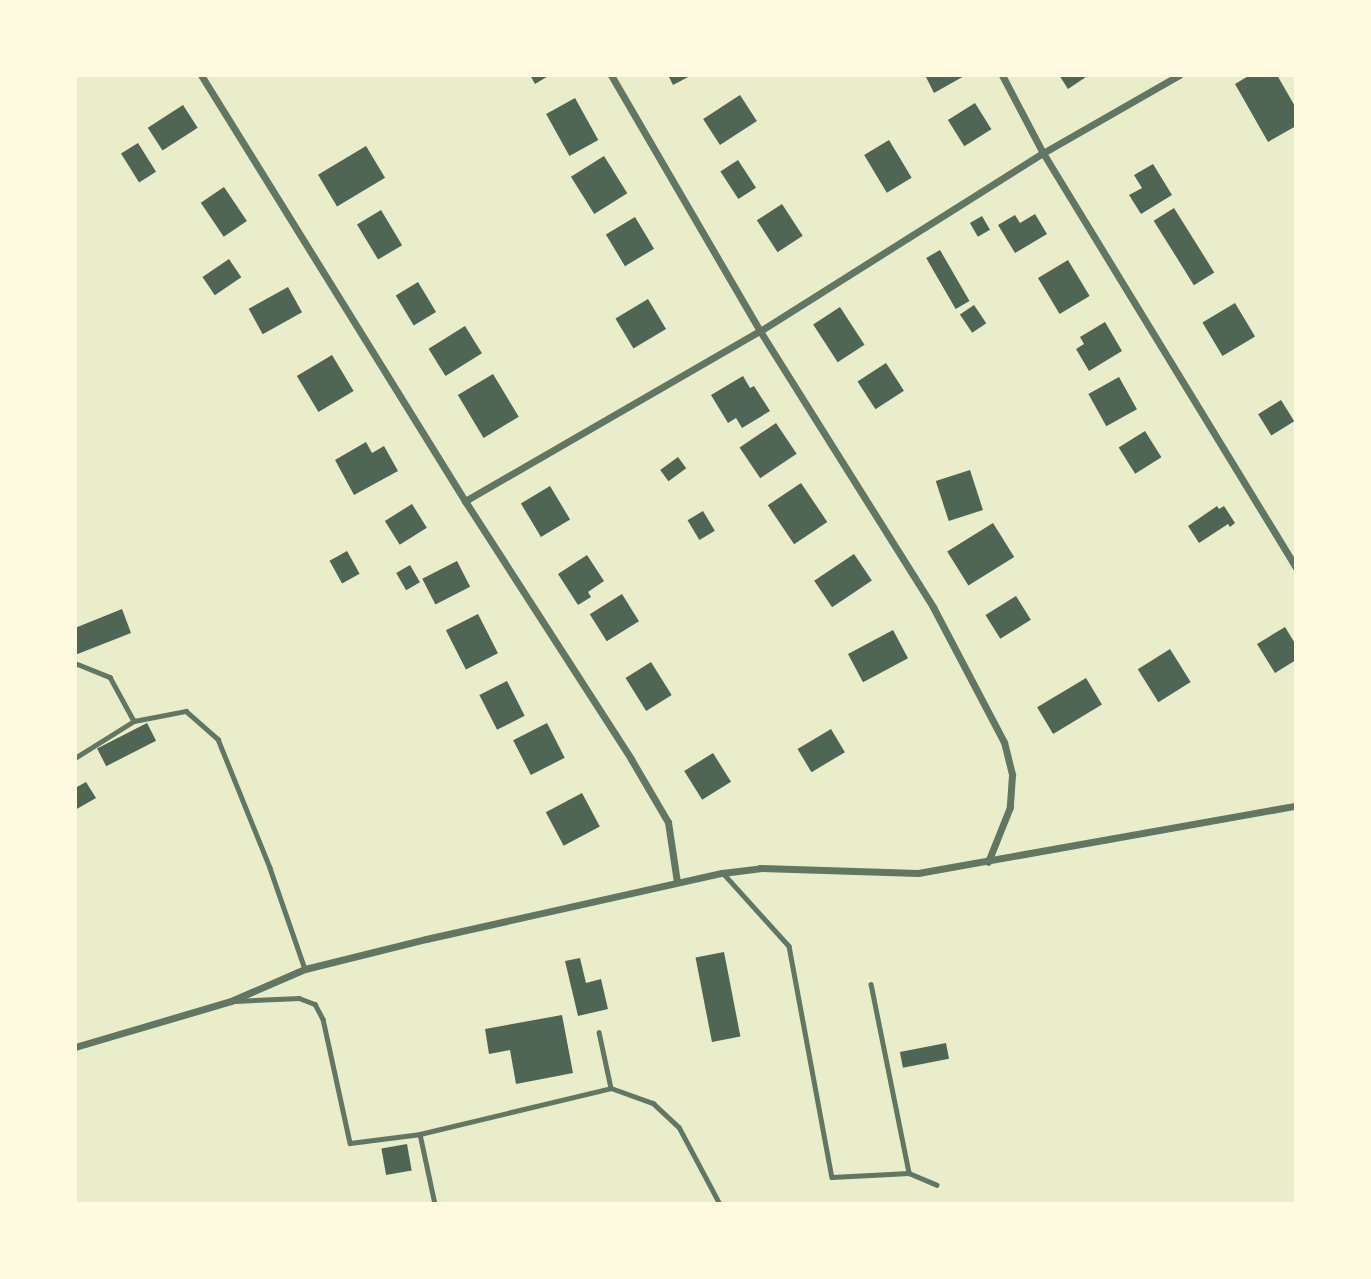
<!DOCTYPE html>
<html>
<head>
<meta charset="utf-8">
<style>
  body { margin:0 }
  #map { position:relative; width:1371px; height:1279px; overflow:hidden; background:#e9edc9; font-family:Commissioner,sans-serif }
  div>[style] { position:absolute }
  .building>* { inset:0; background:#4f6655; transform-origin:0 0 }
  .service>* { height:4.5px; margin:-2.25px; padding:0 2.25px; transform-origin:2.25px; border-radius:2.25px; background:#617663 }
  .minor>* { height:7px; margin:-3.5px; padding:0 3.5px; transform-origin:3.5px; border-radius:3.5px; background:#617663 }
  span { translate:-50% -50%; white-space:nowrap; text-align:center; line-height:1.15; -webkit-text-stroke:7px #fefae0; paint-order:stroke }
  .frame { position:absolute; inset:0; border:77px solid #fefae0; pointer-events:none }
</style>
</head>
<body>
<div id="map">
  <div class="building">
    <i style="clip-path:polygon(530px 75px,550px 75px,535px 84px)"></i>
    <i style="clip-path:polygon(668px 75px,692px 75px,673px 85px)"></i>
    <i style="clip-path:polygon(925px 75px,966px 75px,934px 93px)"></i>
    <i style="clip-path:polygon(1059px 75px,1089px 75px,1068px 89px)"></i>
    <i style="clip-path:polygon(1250px 75px,1277px 75px,1296px 108px,1296px 126px,1268px 142px,1235px 84px)"></i>
    <i style="left:740px;top:95px;width:31px;height:44px;rotate:57deg"></i>
    <i style="left:575px;top:98px;width:48px;height:33px;rotate:61deg"></i>
    <i style="left:975px;top:103px;width:31px;height:32px;rotate:58deg"></i>
    <i style="left:183px;top:105px;width:27px;height:42px;rotate:57deg"></i>
    <i style="left:889px;top:140px;width:44px;height:29px;rotate:59deg"></i>
    <i style="left:138px;top:143px;width:34px;height:20px;rotate:58deg"></i>
    <i style="left:366px;top:146px;width:37px;height:56px;rotate:59deg"></i>
    <i style="left:604px;top:156px;width:44px;height:39px;rotate:58deg"></i>
    <i style="left:738px;top:160px;width:33px;height:21px;rotate:57deg"></i>
    <i style="clip-path:polygon(1153px 164px,1172px 195px,1141px 214px,1129px 195px,1142px 188px,1134px 175px)"></i>
    <i style="left:224px;top:187px;width:41px;height:28px;rotate:56deg"></i>
    <i style="left:782px;top:204px;width:38px;height:30px;rotate:57deg"></i>
    <i style="left:1174px;top:208px;width:76px;height:24px;rotate:58deg"></i>
    <i style="left:381px;top:210px;width:41px;height:28px;rotate:59deg"></i>
    <i style="clip-path:polygon(1035px 214px,1047px 234px,1015px 253px,998px 225px,1015px 215px,1020px 223px)"></i>
    <i style="left:982px;top:216px;width:16px;height:14px;rotate:60deg"></i>
    <i style="left:635px;top:217px;width:37px;height:34px;rotate:59deg"></i>
    <i style="left:940px;top:250px;width:59px;height:16px;rotate:60deg"></i>
    <i style="left:229px;top:259px;width:22px;height:32px;rotate:56deg"></i>
    <i style="left:1068px;top:260px;width:42px;height:35px;rotate:59deg"></i>
    <i style="left:418px;top:282px;width:35px;height:26px;rotate:59deg"></i>
    <i style="left:288px;top:287px;width:29px;height:45px;rotate:61deg"></i>
    <i style="left:648px;top:299px;width:35px;height:38px;rotate:59deg"></i>
    <i style="left:1235px;top:303px;width:39px;height:38px;rotate:59deg"></i>
    <i style="left:974px;top:305px;width:22px;height:17px;rotate:56deg"></i>
    <i style="left:840px;top:307px;width:45px;height:32px;rotate:57deg"></i>
    <i style="clip-path:polygon(1105px 322px,1122px 351px,1089px 371px,1076px 349px,1084px 344px,1080px 337px)"></i>
    <i style="left:465px;top:326px;width:32px;height:43px;rotate:58deg"></i>
    <i style="left:332px;top:355px;width:42px;height:41px;rotate:59deg"></i>
    <i style="left:886px;top:363px;width:33px;height:34px;rotate:57deg"></i>
    <i style="left:493px;top:374px;width:50px;height:41px;rotate:59deg"></i>
    <i style="clip-path:polygon(743px 376px,750px 388px,754px 386px,770px 411px,742px 428px,736px 418px,728px 423px,711px 395px)"></i>
    <i style="left:1119px;top:377px;width:37px;height:35px;rotate:61deg"></i>
    <i style="left:1281px;top:400px;width:25px;height:27px;rotate:58deg"></i>
    <i style="left:776px;top:423px;width:37px;height:44px;rotate:56deg"></i>
    <i style="left:1145px;top:431px;width:31px;height:31px;rotate:58deg"></i>
    <i style="clip-path:polygon(366px 442px,372px 453px,384px 446px,398px 471px,354px 495px,335px 460px)"></i>
    <i style="left:678px;top:457px;width:14px;height:22px;rotate:54deg"></i>
    <i style="left:970px;top:470px;width:42px;height:36px;rotate:72deg"></i>
    <i style="left:801px;top:483px;width:47px;height:40px;rotate:56deg"></i>
    <i style="left:550px;top:486px;width:39px;height:34px;rotate:59deg"></i>
    <i style="left:412px;top:504px;width:28px;height:32px;rotate:58deg"></i>
    <i style="clip-path:polygon(1217px 506px,1219px 509px,1224px 506px,1235px 523px,1230px 527px,1228px 524px,1199px 543px,1188px 526px)"></i>
    <i style="left:703px;top:511px;width:23px;height:18px;rotate:59deg"></i>
    <i style="left:993px;top:523px;width:40px;height:54px;rotate:58deg"></i>
    <i style="left:347px;top:551px;width:26px;height:20px;rotate:61deg"></i>
    <i style="left:854px;top:554px;width:32px;height:48px;rotate:56deg"></i>
    <i style="clip-path:polygon(587px 555px,604px 581px,588px 592px,591px 597px,578px 605px,558px 574px)"></i>
    <i style="left:457px;top:561px;width:29px;height:39px;rotate:63deg"></i>
    <i style="left:410px;top:565px;width:20px;height:16px;rotate:60deg"></i>
    <i style="left:622px;top:594px;width:32px;height:38px;rotate:58deg"></i>
    <i style="left:1016px;top:596px;width:28px;height:36px;rotate:58deg"></i>
    <i style="clip-path:polygon(122px 609px,131px 633px,75px 655px,75px 628px)"></i>
    <i style="left:478px;top:614px;width:44px;height:36px;rotate:63deg"></i>
    <i style="clip-path:polygon(1285px 627px,1296px 645px,1296px 660px,1275px 673px,1257px 644px)"></i>
    <i style="left:893px;top:630px;width:32px;height:51px;rotate:62deg"></i>
    <i style="left:1170px;top:649px;width:39px;height:38px;rotate:58deg"></i>
    <i style="left:651px;top:662px;width:39px;height:30px;rotate:58deg"></i>
    <i style="left:1086px;top:678px;width:31px;height:57px;rotate:59deg"></i>
    <i style="left:507px;top:681px;width:39px;height:31px;rotate:63deg"></i>
    <i style="left:147px;top:723px;width:20px;height:56px;rotate:63deg"></i>
    <i style="left:547px;top:723px;width:39px;height:38px;rotate:63deg"></i>
    <i style="left:831px;top:729px;width:27px;height:39px;rotate:59deg"></i>
    <i style="left:713px;top:753px;width:34px;height:34px;rotate:58deg"></i>
    <i style="clip-path:polygon(86px 782px,96px 798px,75px 810px,75px 788px)"></i>
    <i style="left:582px;top:793px;width:38px;height:41px;rotate:62deg"></i>
    <i style="left:724px;top:952px;width:86px;height:29px;rotate:79deg"></i>
    <i style="clip-path:polygon(580px 958px,586px 983px,601px 979px,608px 1009px,578px 1016px,565px 961px)"></i>
    <i style="clip-path:polygon(562px 1015px,573px 1073px,516px 1084px,510px 1050px,489px 1054px,485px 1029px)"></i>
    <i style="left:946px;top:1043px;width:16px;height:47px;rotate:79deg"></i>
    <i style="left:407px;top:1144px;width:27px;height:26px;rotate:80deg"></i>
  </div>
  <div class="service">
    <i style="left:75px;top:663px;width:38px;rotate:22deg"></i>
    <i style="left:110px;top:677px;width:50px;rotate:61.4deg"></i>
    <i style="left:134px;top:721px;width:53px;rotate:-10.9deg"></i>
    <i style="left:186px;top:711px;width:43px;rotate:41.2deg"></i>
    <i style="left:218px;top:739px;width:139px;rotate:68deg"></i>
    <i style="left:270px;top:868px;width:107px;rotate:70.9deg"></i>
    <i style="left:75px;top:758px;width:70px;rotate:-32.1deg"></i>
    <i style="left:723px;top:873px;width:98px;rotate:47.9deg"></i>
    <i style="left:789px;top:946px;width:235px;rotate:79.5deg"></i>
    <i style="left:832px;top:1177px;width:77px;rotate:-3deg"></i>
    <i style="left:909px;top:1173px;width:30px;rotate:23deg"></i>
    <i style="left:871px;top:984px;width:193px;rotate:78.6deg"></i>
    <i style="left:235px;top:1001px;width:64px;rotate:-2.7deg"></i>
    <i style="left:299px;top:998px;width:17px;rotate:21deg"></i>
    <i style="left:315px;top:1004px;width:17px;rotate:62deg"></i>
    <i style="left:323px;top:1019px;width:127px;rotate:77.7deg"></i>
    <i style="left:350px;top:1143px;width:71px;rotate:-7.3deg"></i>
    <i style="left:420px;top:1134px;width:196px;rotate:-13.5deg"></i>
    <i style="left:611px;top:1088px;width:45px;rotate:19.7deg"></i>
    <i style="left:653px;top:1103px;width:35px;rotate:43deg"></i>
    <i style="left:679px;top:1127px;width:87px;rotate:62deg"></i>
    <i style="left:599px;top:1032px;width:57px;rotate:77.9deg"></i>
    <i style="left:420px;top:1134px;width:72px;rotate:77.9deg"></i>
  </div>
  <div class="minor">
    <i style="left:201px;top:75px;width:501px;rotate:58.21deg"></i>
    <i style="left:465px;top:501px;width:307px;rotate:57.2deg"></i>
    <i style="left:631px;top:759px;width:73px;rotate:59.6deg"></i>
    <i style="left:668px;top:822px;width:61px;rotate:81.5deg"></i>
    <i style="left:611px;top:75px;width:296px;rotate:59.8deg"></i>
    <i style="left:760px;top:331px;width:326px;rotate:57.9deg"></i>
    <i style="left:933px;top:607px;width:153px;rotate:62.3deg"></i>
    <i style="left:1004px;top:742px;width:34px;rotate:76deg"></i>
    <i style="left:1012px;top:775px;width:32px;rotate:94deg"></i>
    <i style="left:1010px;top:807px;width:59px;rotate:111.8deg"></i>
    <i style="left:1002px;top:75px;width:88px;rotate:62.3deg"></i>
    <i style="left:1043px;top:153px;width:486px;rotate:58.6deg"></i>
    <i style="left:465px;top:501px;width:340px;rotate:-30deg"></i>
    <i style="left:760px;top:331px;width:334px;rotate:-32.2deg"></i>
    <i style="left:1043px;top:153px;width:157px;rotate:-29.8deg"></i>
    <i style="left:75px;top:1047px;width:163px;rotate:-16.4deg"></i>
    <i style="left:231px;top:1001px;width:81px;rotate:-23.4deg"></i>
    <i style="left:305px;top:969px;width:125px;rotate:-13.9deg"></i>
    <i style="left:426px;top:939px;width:303px;rotate:-12.6deg"></i>
    <i style="left:722px;top:873px;width:38px;rotate:-7deg"></i>
    <i style="left:760px;top:868px;width:158px;rotate:1.8deg"></i>
    <i style="left:918px;top:873px;width:384px;rotate:-10.1deg"></i>
  </div>
  <div class="frame"></div>
</div>
</body>
</html>
